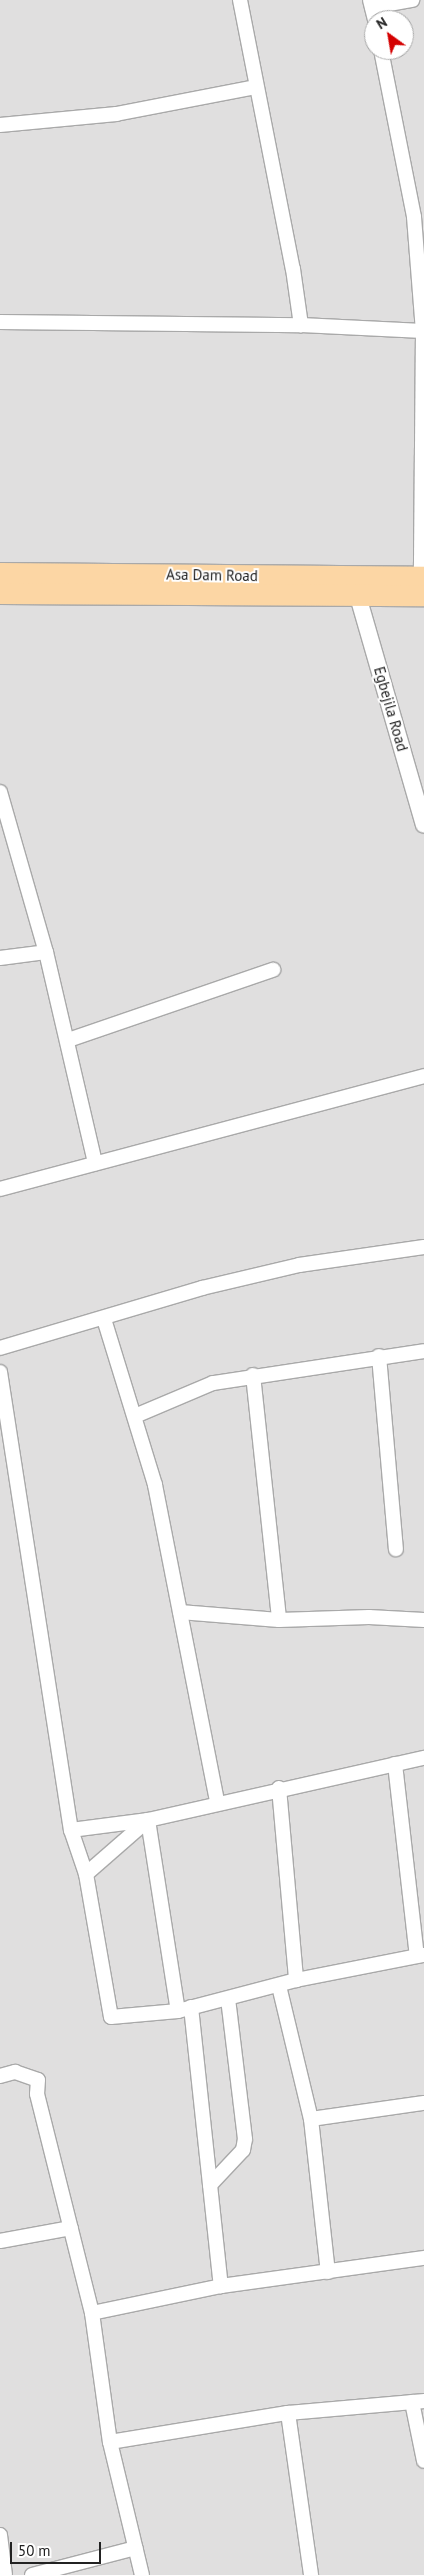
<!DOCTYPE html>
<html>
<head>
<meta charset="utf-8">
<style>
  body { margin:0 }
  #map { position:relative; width:424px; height:2575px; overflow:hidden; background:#f2efe9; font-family:"PT Sans",sans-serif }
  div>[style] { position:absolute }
  .residential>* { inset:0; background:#e0dfdf }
  .roads { filter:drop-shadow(1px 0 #a9a9a9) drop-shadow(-1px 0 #a9a9a9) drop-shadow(0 1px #a9a9a9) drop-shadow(0 -1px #a9a9a9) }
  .minor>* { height:14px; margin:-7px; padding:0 7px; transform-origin:7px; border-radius:7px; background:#fff }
  .tertiary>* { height:16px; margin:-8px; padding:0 8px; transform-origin:8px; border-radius:8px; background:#fff }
  .primary>* { height:21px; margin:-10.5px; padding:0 10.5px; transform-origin:10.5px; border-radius:10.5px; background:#fcd6a4 }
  span { translate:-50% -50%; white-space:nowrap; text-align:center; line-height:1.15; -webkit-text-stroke:4px #fff; paint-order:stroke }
  .street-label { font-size:15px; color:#222 }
  .north { position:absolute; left:364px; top:10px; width:50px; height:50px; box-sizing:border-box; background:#fff; border:1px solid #a7a7a7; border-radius:50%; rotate:328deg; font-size:14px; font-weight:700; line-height:20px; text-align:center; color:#222 }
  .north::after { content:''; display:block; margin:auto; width:18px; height:22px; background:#d40000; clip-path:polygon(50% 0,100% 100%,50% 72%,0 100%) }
  .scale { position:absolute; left:10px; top:2542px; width:91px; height:22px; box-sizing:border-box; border:2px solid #222; border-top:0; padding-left:6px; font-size:15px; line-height:18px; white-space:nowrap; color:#222; -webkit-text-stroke:4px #fff; paint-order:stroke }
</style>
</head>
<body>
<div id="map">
  <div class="residential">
    <i style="clip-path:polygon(evenodd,0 0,424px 0,424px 2575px,0 2575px,0 0,374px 20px,404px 20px,404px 50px,374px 50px,374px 20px)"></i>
  </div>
  <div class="roads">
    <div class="minor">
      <i style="left:240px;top:0;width:274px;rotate:78.9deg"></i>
      <i style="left:293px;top:269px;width:57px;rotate:81.9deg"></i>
      <i style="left:370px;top:0;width:21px;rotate:76deg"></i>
      <i style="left:372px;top:7px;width:41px;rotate:-9.9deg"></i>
      <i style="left:381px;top:50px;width:170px;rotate:78.8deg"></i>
      <i style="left:414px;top:217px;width:114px;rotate:85.5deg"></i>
      <i style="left:423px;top:331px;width:246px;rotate:90.5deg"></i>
      <i style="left:0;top:125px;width:117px;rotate:-5.4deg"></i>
      <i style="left:116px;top:114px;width:143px;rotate:-10.9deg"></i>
      <i style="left:0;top:322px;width:301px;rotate:0.6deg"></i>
      <i style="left:301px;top:325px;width:122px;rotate:2.8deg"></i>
      <i style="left:0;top:792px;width:166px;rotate:74deg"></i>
      <i style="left:46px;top:952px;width:217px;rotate:76.9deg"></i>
      <i style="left:0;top:958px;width:46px;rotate:-7.4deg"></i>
      <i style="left:68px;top:1040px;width:217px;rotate:-18.9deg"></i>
      <i style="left:0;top:1189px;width:439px;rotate:-14.9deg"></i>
      <i style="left:104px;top:1319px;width:174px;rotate:72.9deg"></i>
      <i style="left:155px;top:1485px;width:323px;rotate:78.9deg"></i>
      <i style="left:0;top:1348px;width:211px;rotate:-16.5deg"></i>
      <i style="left:202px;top:1288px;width:100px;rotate:-13.3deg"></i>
      <i style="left:299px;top:1265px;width:126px;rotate:-8.2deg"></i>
      <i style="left:379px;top:1356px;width:194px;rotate:85deg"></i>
      <i style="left:0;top:1372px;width:463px;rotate:81.2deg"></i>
      <i style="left:71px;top:1830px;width:46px;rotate:71.2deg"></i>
      <i style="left:86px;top:1874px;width:145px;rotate:80.1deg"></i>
      <i style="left:111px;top:2017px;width:67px;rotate:-5.1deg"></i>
      <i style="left:178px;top:2011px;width:122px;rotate:-14.7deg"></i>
      <i style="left:296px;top:1980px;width:130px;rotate:-11.1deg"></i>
      <i style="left:253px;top:1375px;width:246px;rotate:83.9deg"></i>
      <i style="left:279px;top:1620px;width:90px;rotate:-1.9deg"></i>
      <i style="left:369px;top:1617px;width:55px;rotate:3.1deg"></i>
      <i style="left:135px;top:1416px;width:85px;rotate:-22.9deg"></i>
      <i style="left:213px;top:1383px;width:213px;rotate:-8.6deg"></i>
      <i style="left:180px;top:1612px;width:99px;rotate:4.6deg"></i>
      <i style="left:395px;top:1764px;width:193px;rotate:83.5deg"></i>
      <i style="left:279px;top:1788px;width:193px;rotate:84.9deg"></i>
      <i style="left:148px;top:1820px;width:193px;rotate:81.1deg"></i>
      <i style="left:71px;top:1830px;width:78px;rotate:-7.4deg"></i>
      <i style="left:148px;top:1820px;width:283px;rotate:-12.7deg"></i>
      <i style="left:86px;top:1874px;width:82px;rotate:-41.1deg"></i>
      <i style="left:279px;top:1986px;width:137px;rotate:76.5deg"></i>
      <i style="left:311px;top:2119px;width:154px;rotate:83.7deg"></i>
      <i style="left:191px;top:2007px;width:281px;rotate:83.9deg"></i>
      <i style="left:0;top:2076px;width:16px;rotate:-15deg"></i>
      <i style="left:15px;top:2072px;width:24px;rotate:19deg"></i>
      <i style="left:38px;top:2080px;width:14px;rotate:94deg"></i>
      <i style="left:37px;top:2094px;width:226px;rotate:75.9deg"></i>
      <i style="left:92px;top:2313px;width:130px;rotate:82.1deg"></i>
      <i style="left:110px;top:2442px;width:137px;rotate:76.5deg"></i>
      <i style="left:311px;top:2119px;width:114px;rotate:-8.1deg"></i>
      <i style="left:210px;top:2185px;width:48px;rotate:-46.7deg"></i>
      <i style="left:243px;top:2150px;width:11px;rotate:-80deg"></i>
      <i style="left:245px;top:2139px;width:141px;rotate:-96.9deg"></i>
      <i style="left:0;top:2241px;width:72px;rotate:-10.4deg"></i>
      <i style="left:92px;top:2313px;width:132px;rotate:-11.8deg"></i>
      <i style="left:221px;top:2286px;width:205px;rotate:-7.9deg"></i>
      <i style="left:412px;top:2402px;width:60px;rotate:78.5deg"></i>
      <i style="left:288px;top:2413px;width:164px;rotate:81.9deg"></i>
      <i style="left:110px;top:2442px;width:180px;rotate:-9.3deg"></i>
      <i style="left:288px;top:2413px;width:137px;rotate:-5deg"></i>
      <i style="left:0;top:2535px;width:40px;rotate:82.9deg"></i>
      <i style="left:32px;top:2575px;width:107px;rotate:-14.6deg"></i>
    </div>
    <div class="tertiary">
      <i style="left:357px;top:593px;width:241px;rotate:73.9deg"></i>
    </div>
    <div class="primary">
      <i style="left:0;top:573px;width:424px;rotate:0.5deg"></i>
      <i style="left:0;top:593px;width:424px;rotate:0.3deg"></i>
    </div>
  </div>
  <div class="street-label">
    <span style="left:212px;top:575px;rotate:1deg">Asa Dam Road</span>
    <span style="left:391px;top:709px;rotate:74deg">Egbejila Road</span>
  </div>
  <div class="north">N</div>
  <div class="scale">50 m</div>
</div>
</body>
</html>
